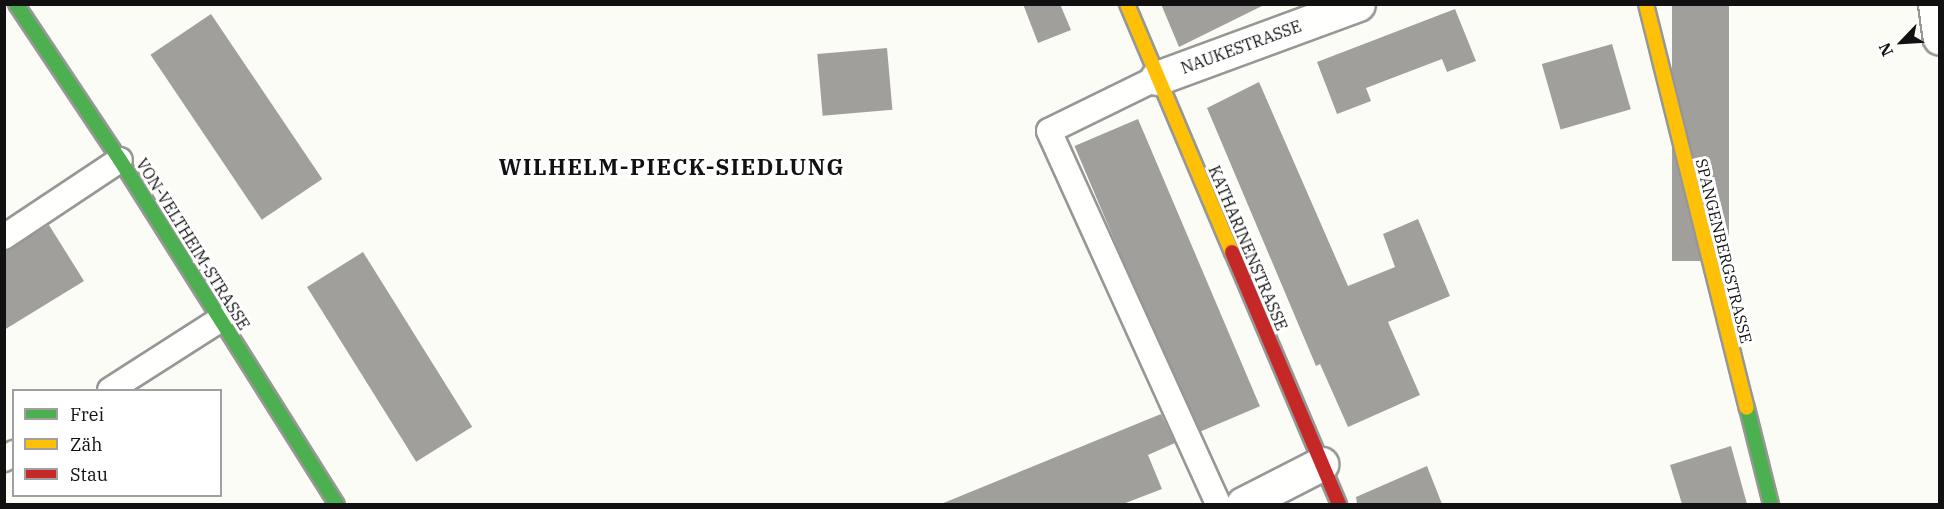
<!DOCTYPE html>
<html>
<head>
<meta charset="utf-8">
<style>
  body { margin:0 }
  #map { position:relative; width:1944px; height:509px; overflow:hidden; background:#fcfcf7; font-family:"IBM Plex Serif",serif }
  div>[style] { position:absolute }
  .building>* { inset:0; background:#a09f9c; transform-origin:0 0 }
  .roads { filter:drop-shadow(2px 0 #979795) drop-shadow(-2px 0 #979795) drop-shadow(0 2px #979795) drop-shadow(0 -2px #979795) }
  .lane>* { height:24px; margin:-12px; padding:0 12px; transform-origin:12px; border-radius:12px; background:#fffffe }
  .street>* { height:33px; margin:-16.5px; padding:0 16.5px; transform-origin:16.5px; border-radius:16.5px; background:#fffffe }
  .fast>* { height:14px; margin:-7px; padding:0 7px; transform-origin:7px; border-radius:7px; background:#4caf50 }
  .slow>* { height:14px; margin:-7px; padding:0 7px; transform-origin:7px; border-radius:7px; background:#ffc107 }
  .jam>* { height:14px; margin:-7px; padding:0 7px; transform-origin:7px; border-radius:7px; background:#c62828 }
  span { translate:-50% -50%; white-space:nowrap; text-align:center; line-height:1.15; -webkit-text-stroke:6px #fff; paint-order:stroke }
  .street-label { font-size:16px; color:#111 }
  .district-label { font-size:22px; color:#111; font-weight:700; letter-spacing:1.5px }
  .frame { position:absolute; inset:0; border:6px solid #111; pointer-events:none }
  .legend { position:absolute; left:12px; top:389px; width:210px; height:108px; box-sizing:border-box; background:#fff; border:2px solid #a0a0a0; margin:0; padding:8px 10px; list-style:none; font-size:18px; color:#111 }
  .legend li { display:flex; align-items:center; gap:12px; height:30px }
  .legend b { width:30px; border:2px solid #a0a0a0 }
  .north { position:absolute; left:1872px; top:12px; width:60px; height:60px; -webkit-text-stroke:4px #fff; paint-order:stroke; rotate:245deg; font-size:16px; font-weight:700; line-height:24px; text-align:center; color:#111 }
  .north::after { content:''; display:block; margin:auto; width:21px; height:27px; background:#111; clip-path:polygon(50% 0,100% 100%,50% 72%,0 100%) }
</style>
</head>
<body>
<div id="map">
  <div class="building">
    <i style="clip-path:polygon(1023px 4px,1060px 4px,1071px 30px,1038px 43px)"></i>
    <i style="clip-path:polygon(1161px 4px,1266px 4px,1179px 47px)"></i>
    <i style="left:1672px;top:4px;width:57px;height:257px"></i>
    <i style="clip-path:polygon(1455px 9px,1476px 61px,1447px 72px,1442px 59px,1366px 88px,1371px 101px,1337px 114px,1317px 62px)"></i>
    <i style="left:211px;top:14px;width:199px;height:73px;rotate:56deg"></i>
    <i style="left:1612px;top:44px;width:68px;height:73px;rotate:74deg"></i>
    <i style="left:887px;top:48px;width:62px;height:70px;rotate:85deg"></i>
    <i style="clip-path:polygon(1259px 82px,1348px 286px,1395px 267px,1383px 234px,1418px 219px,1450px 296px,1388px 322px,1420px 395px,1348px 427px,1320px 364px,1316px 366px,1207px 108px)"></i>
    <i style="left:1138px;top:119px;width:312px;height:69px;rotate:67deg"></i>
    <i style="clip-path:polygon(49px 225px,84px 281px,4px 330px,4px 251px)"></i>
    <i style="left:363px;top:252px;width:206px;height:66px;rotate:58deg"></i>
    <i style="clip-path:polygon(1161px 414px,1175px 443px,1148px 455px,1162px 489px,1123px 504px,941px 504px)"></i>
    <i style="clip-path:polygon(1731px 446px,1747px 504px,1682px 504px,1670px 465px)"></i>
    <i style="clip-path:polygon(1427px 466px,1442px 504px,1357px 504px,1356px 497px)"></i>
  </div>
  <div class="roads">
    <div class="lane">
      <i style="left:1157px;top:78px;width:120px;rotate:153.9deg"></i>
      <i style="left:1049px;top:131px;width:409px;rotate:65.6deg"></i>
      <i style="left:4px;top:237px;width:139px;rotate:-33.6deg"></i>
      <i style="left:110px;top:390px;width:132px;rotate:-32.6deg"></i>
      <i style="left:4px;top:459px;width:12px;rotate:-31deg"></i>
    </div>
    <div class="street">
      <i style="left:1935px;top:4px;width:34px;rotate:82deg"></i>
      <i style="left:1157px;top:78px;width:214px;rotate:-20.2deg"></i>
      <i style="left:1243px;top:504px;width:88px;rotate:-27.1deg"></i>
    </div>
    <div class="fast">
      <i style="left:16px;top:4px;width:187px;rotate:56.3deg"></i>
      <i style="left:120px;top:160px;width:407px;rotate:57.8deg"></i>
      <i style="left:1747px;top:408px;width:99px;rotate:76deg"></i>
    </div>
    <div class="slow">
      <i style="left:1127px;top:4px;width:269px;rotate:67.1deg"></i>
      <i style="left:1646px;top:4px;width:416px;rotate:76deg"></i>
    </div>
    <div class="jam">
      <i style="left:1232px;top:252px;width:274px;rotate:67deg"></i>
    </div>
  </div>
  <div class="street-label">
    <span style="left:1241px;top:47px;rotate:-20deg">NAUKESTRASSE</span>
    <span style="left:193px;top:244px;rotate:58deg">VON-VELTHEIM-STRASSE</span>
    <span style="left:1248px;top:248px;rotate:67deg">KATHARINENSTRASSE</span>
    <span style="left:1724px;top:251px;rotate:76deg">SPANGENBERGSTRASSE</span>
  </div>
  <div class="district-label">
    <span style="left:672px;top:167px">WILHELM-PIECK-SIEDLUNG</span>
  </div>
  <div class="frame"></div>
  <ul class="legend">
  <li><b style="height:8px;background:#4caf50"></b>Frei</li>
  <li><b style="height:8px;background:#ffc107"></b>Zäh</li>
  <li><b style="height:8px;background:#c62828"></b>Stau</li>
  </ul>
  <div class="north">N</div>
</div>
</body>
</html>
